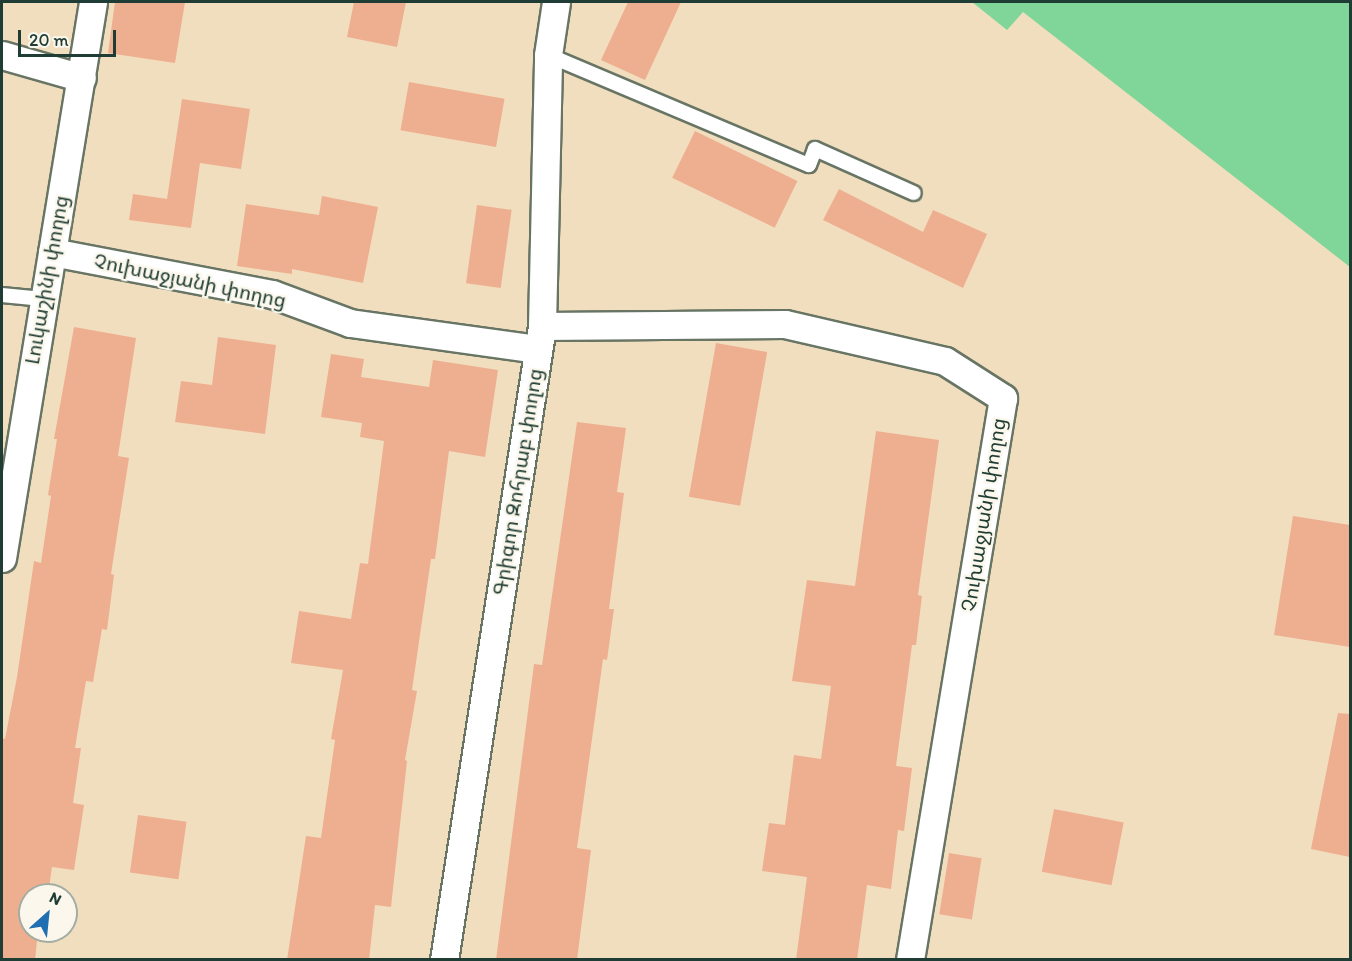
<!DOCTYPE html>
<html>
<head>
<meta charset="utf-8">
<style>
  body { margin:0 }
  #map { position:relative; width:1352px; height:961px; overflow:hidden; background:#f1debe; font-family:Itim,"Noto Sans Armenian",sans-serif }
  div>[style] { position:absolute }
  .green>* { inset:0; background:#80d599 }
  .building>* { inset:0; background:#eeaf90; transform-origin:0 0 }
  .roads { filter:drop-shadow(2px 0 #687564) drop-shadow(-2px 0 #687564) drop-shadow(0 2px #687564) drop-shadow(0 -2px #687564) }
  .lane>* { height:14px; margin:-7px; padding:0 7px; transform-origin:7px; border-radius:7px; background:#fff }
  .street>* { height:27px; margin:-13.5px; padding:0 13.5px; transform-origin:13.5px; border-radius:13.5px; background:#fff }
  span { translate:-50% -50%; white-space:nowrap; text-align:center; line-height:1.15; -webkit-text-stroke:4.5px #fbf7ec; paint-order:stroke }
  .street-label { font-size:20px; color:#1f3d34 }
  .frame { position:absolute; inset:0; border:3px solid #1f3d34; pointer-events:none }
  .north { position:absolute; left:18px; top:883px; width:60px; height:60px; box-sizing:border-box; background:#fbf7ec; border:2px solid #a3ada2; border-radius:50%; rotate:27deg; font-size:16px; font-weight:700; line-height:24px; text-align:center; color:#1f3d34 }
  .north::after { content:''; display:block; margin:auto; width:21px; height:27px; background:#1f6fb2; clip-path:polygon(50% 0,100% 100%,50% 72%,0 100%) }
  .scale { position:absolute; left:18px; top:30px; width:98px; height:27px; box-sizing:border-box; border:3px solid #1f3d34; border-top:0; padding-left:8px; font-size:18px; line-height:21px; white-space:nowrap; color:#1f3d34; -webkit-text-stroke:4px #fbf7ec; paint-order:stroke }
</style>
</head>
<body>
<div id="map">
  <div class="green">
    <i style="clip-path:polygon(972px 2px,1350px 2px,1350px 267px,1023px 12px,1007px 30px)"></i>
  </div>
  <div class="building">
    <i style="clip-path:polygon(115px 2px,185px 2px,175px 63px,108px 53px)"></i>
    <i style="clip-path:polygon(354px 2px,406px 2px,397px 47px,347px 37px)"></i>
    <i style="clip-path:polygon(628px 2px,681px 2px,645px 80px,601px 60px)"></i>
    <i style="left:409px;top:82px;width:97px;height:49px;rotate:10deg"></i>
    <i style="clip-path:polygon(182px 99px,250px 109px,241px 169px,200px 163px,191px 228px,129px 220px,133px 194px,167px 199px)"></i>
    <i style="left:695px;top:131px;width:114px;height:52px;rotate:26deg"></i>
    <i style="clip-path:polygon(839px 189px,923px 232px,933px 210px,987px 234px,963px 288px,823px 220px)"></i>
    <i style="clip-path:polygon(322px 196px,378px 207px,363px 283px,292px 269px,292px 274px,237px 266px,246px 204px,319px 215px)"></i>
    <i style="left:477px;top:205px;width:35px;height:79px;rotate:8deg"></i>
    <i style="clip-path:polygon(74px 327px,136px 338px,118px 456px,129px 458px,111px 574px,114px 575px,107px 630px,102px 629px,93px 682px,86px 681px,75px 748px,81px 748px,73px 803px,84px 805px,74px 870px,52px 867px,48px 895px,30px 895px,30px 931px,38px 931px,35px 960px,2px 960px,2px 738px,5px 739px,17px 677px,34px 561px,41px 563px,51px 496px,48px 495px,57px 439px,54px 439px)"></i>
    <i style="clip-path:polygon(218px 337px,276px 345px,265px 434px,175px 422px,181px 381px,212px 385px)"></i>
    <i style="left:716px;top:343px;width:52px;height:156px;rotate:10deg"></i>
    <i style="clip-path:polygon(331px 354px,364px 359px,361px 377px,429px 387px,433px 360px,498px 370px,485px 457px,449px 451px,435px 559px,431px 559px,412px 690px,417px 691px,405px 760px,407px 761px,391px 907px,375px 905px,369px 960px,287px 960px,306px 836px,321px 838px,335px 740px,331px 739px,343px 670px,291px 663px,299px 611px,351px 619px,360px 563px,368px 564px,384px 441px,360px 437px,362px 423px,321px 417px)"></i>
    <i style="clip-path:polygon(577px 422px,626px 428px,617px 492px,624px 493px,609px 609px,614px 609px,607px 660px,603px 659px,577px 848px,591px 850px,577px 960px,496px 960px,534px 664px,542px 665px)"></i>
    <i style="clip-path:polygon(876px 431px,939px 440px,918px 595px,922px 596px,916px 645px,912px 645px,896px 766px,912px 768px,904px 831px,898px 830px,891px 889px,867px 885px,857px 960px,796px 960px,807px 877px,762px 871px,769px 823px,785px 825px,794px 755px,821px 759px,831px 686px,792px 681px,807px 580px,855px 586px)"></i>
    <i style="clip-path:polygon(1293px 516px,1350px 525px,1350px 647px,1274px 635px)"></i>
    <i style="clip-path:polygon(1338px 713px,1350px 714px,1350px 857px,1311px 849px)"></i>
    <i style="left:1054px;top:809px;width:71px;height:64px;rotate:11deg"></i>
    <i style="left:138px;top:815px;width:49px;height:58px;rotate:8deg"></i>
    <i style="left:949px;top:853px;width:33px;height:62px;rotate:9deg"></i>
  </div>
  <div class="roads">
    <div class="lane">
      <i style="left:548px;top:55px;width:283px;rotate:22.9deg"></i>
      <i style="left:809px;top:165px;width:17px;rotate:-69deg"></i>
      <i style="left:815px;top:149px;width:108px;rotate:24deg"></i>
      <i style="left:2px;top:295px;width:41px;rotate:5.6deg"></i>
    </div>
    <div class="street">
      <i style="left:2px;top:55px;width:83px;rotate:16deg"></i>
      <i style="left:52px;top:252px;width:224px;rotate:10.8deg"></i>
      <i style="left:272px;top:294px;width:83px;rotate:20.4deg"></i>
      <i style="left:350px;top:323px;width:190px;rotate:7.9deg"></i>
      <i style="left:542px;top:326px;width:243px;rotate:-0.5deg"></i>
      <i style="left:785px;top:324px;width:164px;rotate:13deg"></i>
      <i style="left:945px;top:361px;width:69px;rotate:32.5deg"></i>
      <i style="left:1003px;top:398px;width:570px;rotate:99.4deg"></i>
      <i style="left:2px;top:558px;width:563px;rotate:-80.7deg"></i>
      <i style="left:444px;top:960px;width:642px;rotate:-81.21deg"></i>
      <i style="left:542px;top:326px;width:271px;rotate:-88.7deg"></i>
      <i style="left:548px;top:55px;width:54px;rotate:-81.4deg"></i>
    </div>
  </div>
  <div class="street-label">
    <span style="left:47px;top:280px;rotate:-80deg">Լուկաշինի փողոց</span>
    <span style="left:190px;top:281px;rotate:12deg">Չուխաջյանի փողոց</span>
    <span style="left:518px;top:482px;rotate:-81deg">Գրիգոր Զոհրաբ փողոց</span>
    <span style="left:984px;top:515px;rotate:-81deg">Չուխաջյանի փողոց</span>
  </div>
  <div class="frame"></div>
  <div class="north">N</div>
  <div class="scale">20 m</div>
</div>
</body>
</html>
